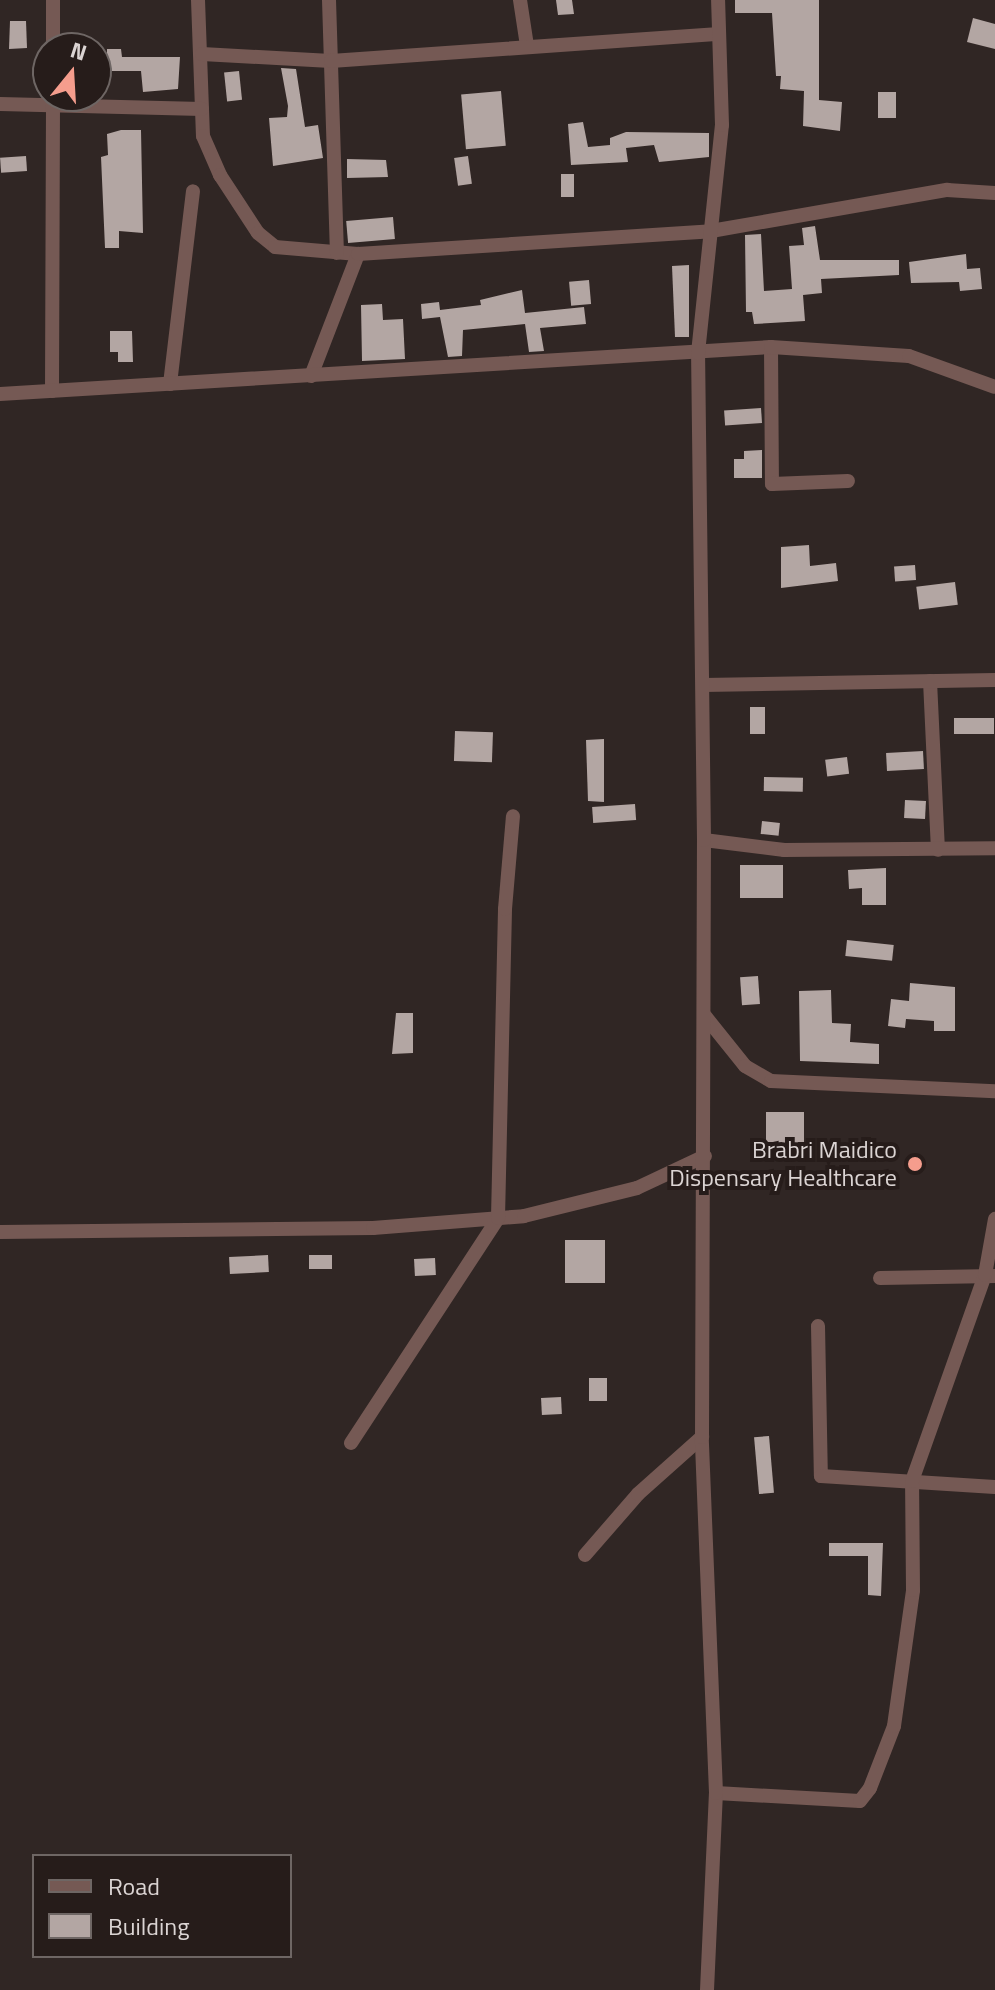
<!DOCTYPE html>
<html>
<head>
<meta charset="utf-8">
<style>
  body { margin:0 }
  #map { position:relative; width:995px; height:1990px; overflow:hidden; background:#302624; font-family:"Titillium Web",sans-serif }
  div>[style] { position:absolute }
  .building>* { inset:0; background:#b3a6a3; transform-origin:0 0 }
  .minor>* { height:14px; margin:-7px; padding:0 7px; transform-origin:7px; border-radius:7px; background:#755954 }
  .dots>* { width:22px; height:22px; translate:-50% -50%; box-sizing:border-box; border:4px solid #261c1a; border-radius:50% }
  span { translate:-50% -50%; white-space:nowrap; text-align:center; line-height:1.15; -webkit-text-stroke:8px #261c1a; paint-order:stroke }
  .poi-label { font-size:24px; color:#dbd4d3 }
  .right { translate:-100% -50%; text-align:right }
  .legend { position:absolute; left:32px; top:1854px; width:260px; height:104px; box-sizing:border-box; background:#261c1a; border:2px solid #6e6664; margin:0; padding:10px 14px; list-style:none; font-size:24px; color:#dbd4d3 }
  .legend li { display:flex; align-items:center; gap:16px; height:40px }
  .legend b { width:40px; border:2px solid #6e6664 }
  .north { position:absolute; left:32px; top:32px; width:80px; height:80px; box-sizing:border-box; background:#261c1a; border:2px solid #6e6664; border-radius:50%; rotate:18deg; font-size:22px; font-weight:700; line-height:32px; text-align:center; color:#dbd4d3 }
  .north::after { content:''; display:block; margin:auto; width:28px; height:36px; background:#f59d8d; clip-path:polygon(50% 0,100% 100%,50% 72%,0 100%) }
</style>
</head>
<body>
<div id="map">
  <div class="building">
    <i style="clip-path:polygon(556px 0,572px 0,574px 14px,558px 15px)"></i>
    <i style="clip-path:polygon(735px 0,819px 0,819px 100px,842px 102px,840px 131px,803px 126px,804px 91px,780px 89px,781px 76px,776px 76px,772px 13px,735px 13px)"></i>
    <i style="clip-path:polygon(973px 18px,995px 24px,995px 49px,967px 42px)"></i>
    <i style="clip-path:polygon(10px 21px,26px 21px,27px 48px,9px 49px)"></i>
    <i style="clip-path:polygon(107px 49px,121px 49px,122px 57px,180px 57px,178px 89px,143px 92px,141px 71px,107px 71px)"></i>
    <i style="clip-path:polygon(281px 68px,296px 69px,305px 127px,318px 125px,323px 158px,273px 166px,269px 118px,287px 117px,288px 106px)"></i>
    <i style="left:239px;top:71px;width:29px;height:15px;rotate:84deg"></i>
    <i style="left:501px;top:91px;width:55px;height:40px;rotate:85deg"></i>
    <i style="left:878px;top:92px;width:18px;height:26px"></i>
    <i style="clip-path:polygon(583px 122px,588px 147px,610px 145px,610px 138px,626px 132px,709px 133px,709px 157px,659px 162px,654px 145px,626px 148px,628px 162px,571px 165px,568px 124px)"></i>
    <i style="clip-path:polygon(121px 130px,141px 130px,143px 233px,119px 231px,119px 248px,105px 248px,101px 157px,108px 155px,107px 134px)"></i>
    <i style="left:26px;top:156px;width:15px;height:26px;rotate:86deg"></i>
    <i style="left:468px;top:156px;width:28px;height:14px;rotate:82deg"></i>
    <i style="clip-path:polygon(347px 159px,386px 160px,388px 177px,347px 178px)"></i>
    <i style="left:561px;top:174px;width:13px;height:23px"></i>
    <i style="left:393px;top:217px;width:22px;height:47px;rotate:85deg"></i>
    <i style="clip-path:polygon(815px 226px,820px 260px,899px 260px,899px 275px,821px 279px,822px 293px,803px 295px,805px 321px,754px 324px,752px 312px,746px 312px,745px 235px,761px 234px,764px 291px,792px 289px,789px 246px,804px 245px,802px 228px)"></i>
    <i style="clip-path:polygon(966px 254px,967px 269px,980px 268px,982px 289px,960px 291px,959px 282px,911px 283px,909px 262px)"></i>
    <i style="clip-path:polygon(689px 265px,689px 337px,675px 337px,672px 266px)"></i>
    <i style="left:589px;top:280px;width:24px;height:20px;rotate:85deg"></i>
    <i style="clip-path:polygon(522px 290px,525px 313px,584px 307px,586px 324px,540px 328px,544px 351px,529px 352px,525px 324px,463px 330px,462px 356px,448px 357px,440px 317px,422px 319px,421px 304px,439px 302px,440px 310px,481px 305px,480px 300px)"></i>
    <i style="clip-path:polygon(382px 304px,383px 320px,403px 319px,405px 359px,362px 361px,361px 305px)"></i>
    <i style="clip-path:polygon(110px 331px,132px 331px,133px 362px,118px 362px,118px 352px,110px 352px)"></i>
    <i style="left:761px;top:408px;width:15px;height:37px;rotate:86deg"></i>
    <i style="clip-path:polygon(762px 450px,762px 478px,734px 478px,734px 459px,744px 459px,744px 451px)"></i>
    <i style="clip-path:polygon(809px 545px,810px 566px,836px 563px,838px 581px,781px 588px,781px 547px)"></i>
    <i style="left:915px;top:565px;width:15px;height:21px;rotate:86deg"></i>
    <i style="left:955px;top:582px;width:23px;height:39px;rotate:83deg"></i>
    <i style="left:750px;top:707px;width:15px;height:27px"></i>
    <i style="left:954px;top:718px;width:40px;height:16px"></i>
    <i style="left:455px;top:731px;width:38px;height:30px;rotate:2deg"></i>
    <i style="clip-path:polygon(604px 739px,604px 802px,588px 801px,586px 740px)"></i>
    <i style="left:923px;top:751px;width:18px;height:37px;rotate:87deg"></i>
    <i style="left:847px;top:757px;width:17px;height:22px;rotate:83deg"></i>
    <i style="left:764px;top:777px;width:39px;height:14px;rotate:1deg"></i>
    <i style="left:905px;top:800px;width:21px;height:18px;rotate:3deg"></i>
    <i style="left:635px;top:804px;width:16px;height:43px;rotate:86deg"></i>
    <i style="left:762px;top:821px;width:18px;height:13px;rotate:6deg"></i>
    <i style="left:783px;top:865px;width:33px;height:43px;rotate:90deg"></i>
    <i style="clip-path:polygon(886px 868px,886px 905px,862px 905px,862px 888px,849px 889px,848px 870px)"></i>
    <i style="left:847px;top:940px;width:47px;height:16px;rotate:6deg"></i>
    <i style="left:758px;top:976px;width:28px;height:18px;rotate:86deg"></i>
    <i style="clip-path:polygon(910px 983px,955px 987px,955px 1031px,934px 1031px,934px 1021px,906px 1019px,905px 1028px,888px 1026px,891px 999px,909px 1001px)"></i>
    <i style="clip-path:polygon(831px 990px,832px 1023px,851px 1024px,850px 1042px,879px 1044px,879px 1064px,800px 1061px,799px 991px)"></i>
    <i style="clip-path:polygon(396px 1013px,413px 1013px,413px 1053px,392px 1054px)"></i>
    <i style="left:766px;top:1112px;width:38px;height:41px"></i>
    <i style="left:565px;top:1240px;width:40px;height:43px"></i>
    <i style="left:268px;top:1255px;width:17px;height:39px;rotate:87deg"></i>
    <i style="left:309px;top:1255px;width:23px;height:14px"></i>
    <i style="left:435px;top:1258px;width:17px;height:21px;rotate:87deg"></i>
    <i style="left:589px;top:1378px;width:18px;height:23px"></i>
    <i style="left:561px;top:1397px;width:17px;height:20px;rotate:87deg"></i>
    <i style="left:769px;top:1436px;width:57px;height:15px;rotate:85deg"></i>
    <i style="clip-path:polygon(829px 1543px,883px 1543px,881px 1596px,868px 1595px,868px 1556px,829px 1556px)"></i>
  </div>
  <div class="minor">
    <i style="left:198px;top:0;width:136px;rotate:87.9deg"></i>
    <i style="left:203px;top:136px;width:43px;rotate:66.4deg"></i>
    <i style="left:220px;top:175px;width:69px;rotate:56.8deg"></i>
    <i style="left:258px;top:233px;width:22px;rotate:39deg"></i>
    <i style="left:275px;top:247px;width:83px;rotate:4.8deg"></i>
    <i style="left:329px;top:0;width:253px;rotate:88.2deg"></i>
    <i style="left:520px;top:0;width:47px;rotate:81.3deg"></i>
    <i style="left:53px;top:48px;width:48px;rotate:-90deg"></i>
    <i style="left:202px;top:54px;width:129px;rotate:3.1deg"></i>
    <i style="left:331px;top:61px;width:389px;rotate:-4deg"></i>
    <i style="left:0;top:104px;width:202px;rotate:1.4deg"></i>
    <i style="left:771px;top:347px;width:137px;rotate:89.6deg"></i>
    <i style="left:772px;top:484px;width:76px;rotate:-2.3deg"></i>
    <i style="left:311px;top:376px;width:131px;rotate:-68.9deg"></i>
    <i style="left:358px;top:254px;width:354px;rotate:-3.7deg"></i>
    <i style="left:711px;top:231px;width:240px;rotate:-9.9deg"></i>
    <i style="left:947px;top:190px;width:48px;rotate:3.6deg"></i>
    <i style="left:170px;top:384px;width:194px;rotate:-83.2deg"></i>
    <i style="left:52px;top:391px;width:295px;rotate:-89.8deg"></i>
    <i style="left:0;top:394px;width:772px;rotate:-3.49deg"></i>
    <i style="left:771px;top:347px;width:138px;rotate:3.7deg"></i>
    <i style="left:909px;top:356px;width:91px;rotate:19.8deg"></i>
    <i style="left:930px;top:681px;width:169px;rotate:87.3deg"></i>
    <i style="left:703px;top:685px;width:292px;rotate:-1deg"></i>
    <i style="left:704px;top:840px;width:81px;rotate:7.1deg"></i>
    <i style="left:784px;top:850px;width:211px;rotate:-0.5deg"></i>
    <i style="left:705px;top:1016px;width:64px;rotate:51.3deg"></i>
    <i style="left:745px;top:1066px;width:30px;rotate:30deg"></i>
    <i style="left:771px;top:1081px;width:224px;rotate:2.6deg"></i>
    <i style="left:0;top:1232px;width:373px;rotate:-0.6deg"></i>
    <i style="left:373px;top:1228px;width:151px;rotate:-4.5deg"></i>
    <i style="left:524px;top:1216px;width:116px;rotate:-13.9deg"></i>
    <i style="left:637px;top:1188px;width:75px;rotate:-25.2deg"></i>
    <i style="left:880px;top:1278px;width:115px;rotate:-1deg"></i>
    <i style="left:818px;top:1326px;width:150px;rotate:88.9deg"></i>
    <i style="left:821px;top:1476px;width:174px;rotate:3.6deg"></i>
    <i style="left:351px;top:1443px;width:269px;rotate:-56.8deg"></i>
    <i style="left:498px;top:1218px;width:309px;rotate:-88.7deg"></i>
    <i style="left:505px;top:909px;width:93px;rotate:-85.1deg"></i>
    <i style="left:585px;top:1555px;width:81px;rotate:-49deg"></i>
    <i style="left:638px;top:1494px;width:86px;rotate:-41.7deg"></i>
    <i style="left:716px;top:1793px;width:144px;rotate:3.2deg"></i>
    <i style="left:860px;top:1801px;width:16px;rotate:-52deg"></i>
    <i style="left:870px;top:1788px;width:66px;rotate:-68.8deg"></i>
    <i style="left:894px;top:1726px;width:137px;rotate:-82deg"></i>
    <i style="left:913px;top:1590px;width:109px;rotate:-90.5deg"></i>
    <i style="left:912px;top:1481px;width:219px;rotate:-70.5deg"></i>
    <i style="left:985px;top:1275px;width:57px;rotate:-79.9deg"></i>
    <i style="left:707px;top:1990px;width:197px;rotate:-87.4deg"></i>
    <i style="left:716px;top:1793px;width:356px;rotate:-92.3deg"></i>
    <i style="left:702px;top:1437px;width:597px;rotate:-89.81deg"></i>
    <i style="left:704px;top:840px;width:487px;rotate:-90.7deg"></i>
    <i style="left:698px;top:353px;width:229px;rotate:-84deg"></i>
    <i style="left:722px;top:125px;width:125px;rotate:-91.8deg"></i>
  </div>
  <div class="dots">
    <i style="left:915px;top:1164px;background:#f59d8d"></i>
  </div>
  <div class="poi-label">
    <span class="right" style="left:897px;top:1164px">Brabri Maidico<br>Dispensary Healthcare</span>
  </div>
  <ul class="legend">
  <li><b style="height:10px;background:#755954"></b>Road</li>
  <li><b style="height:22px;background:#b3a6a3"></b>Building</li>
  </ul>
  <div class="north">N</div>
</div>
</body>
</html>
